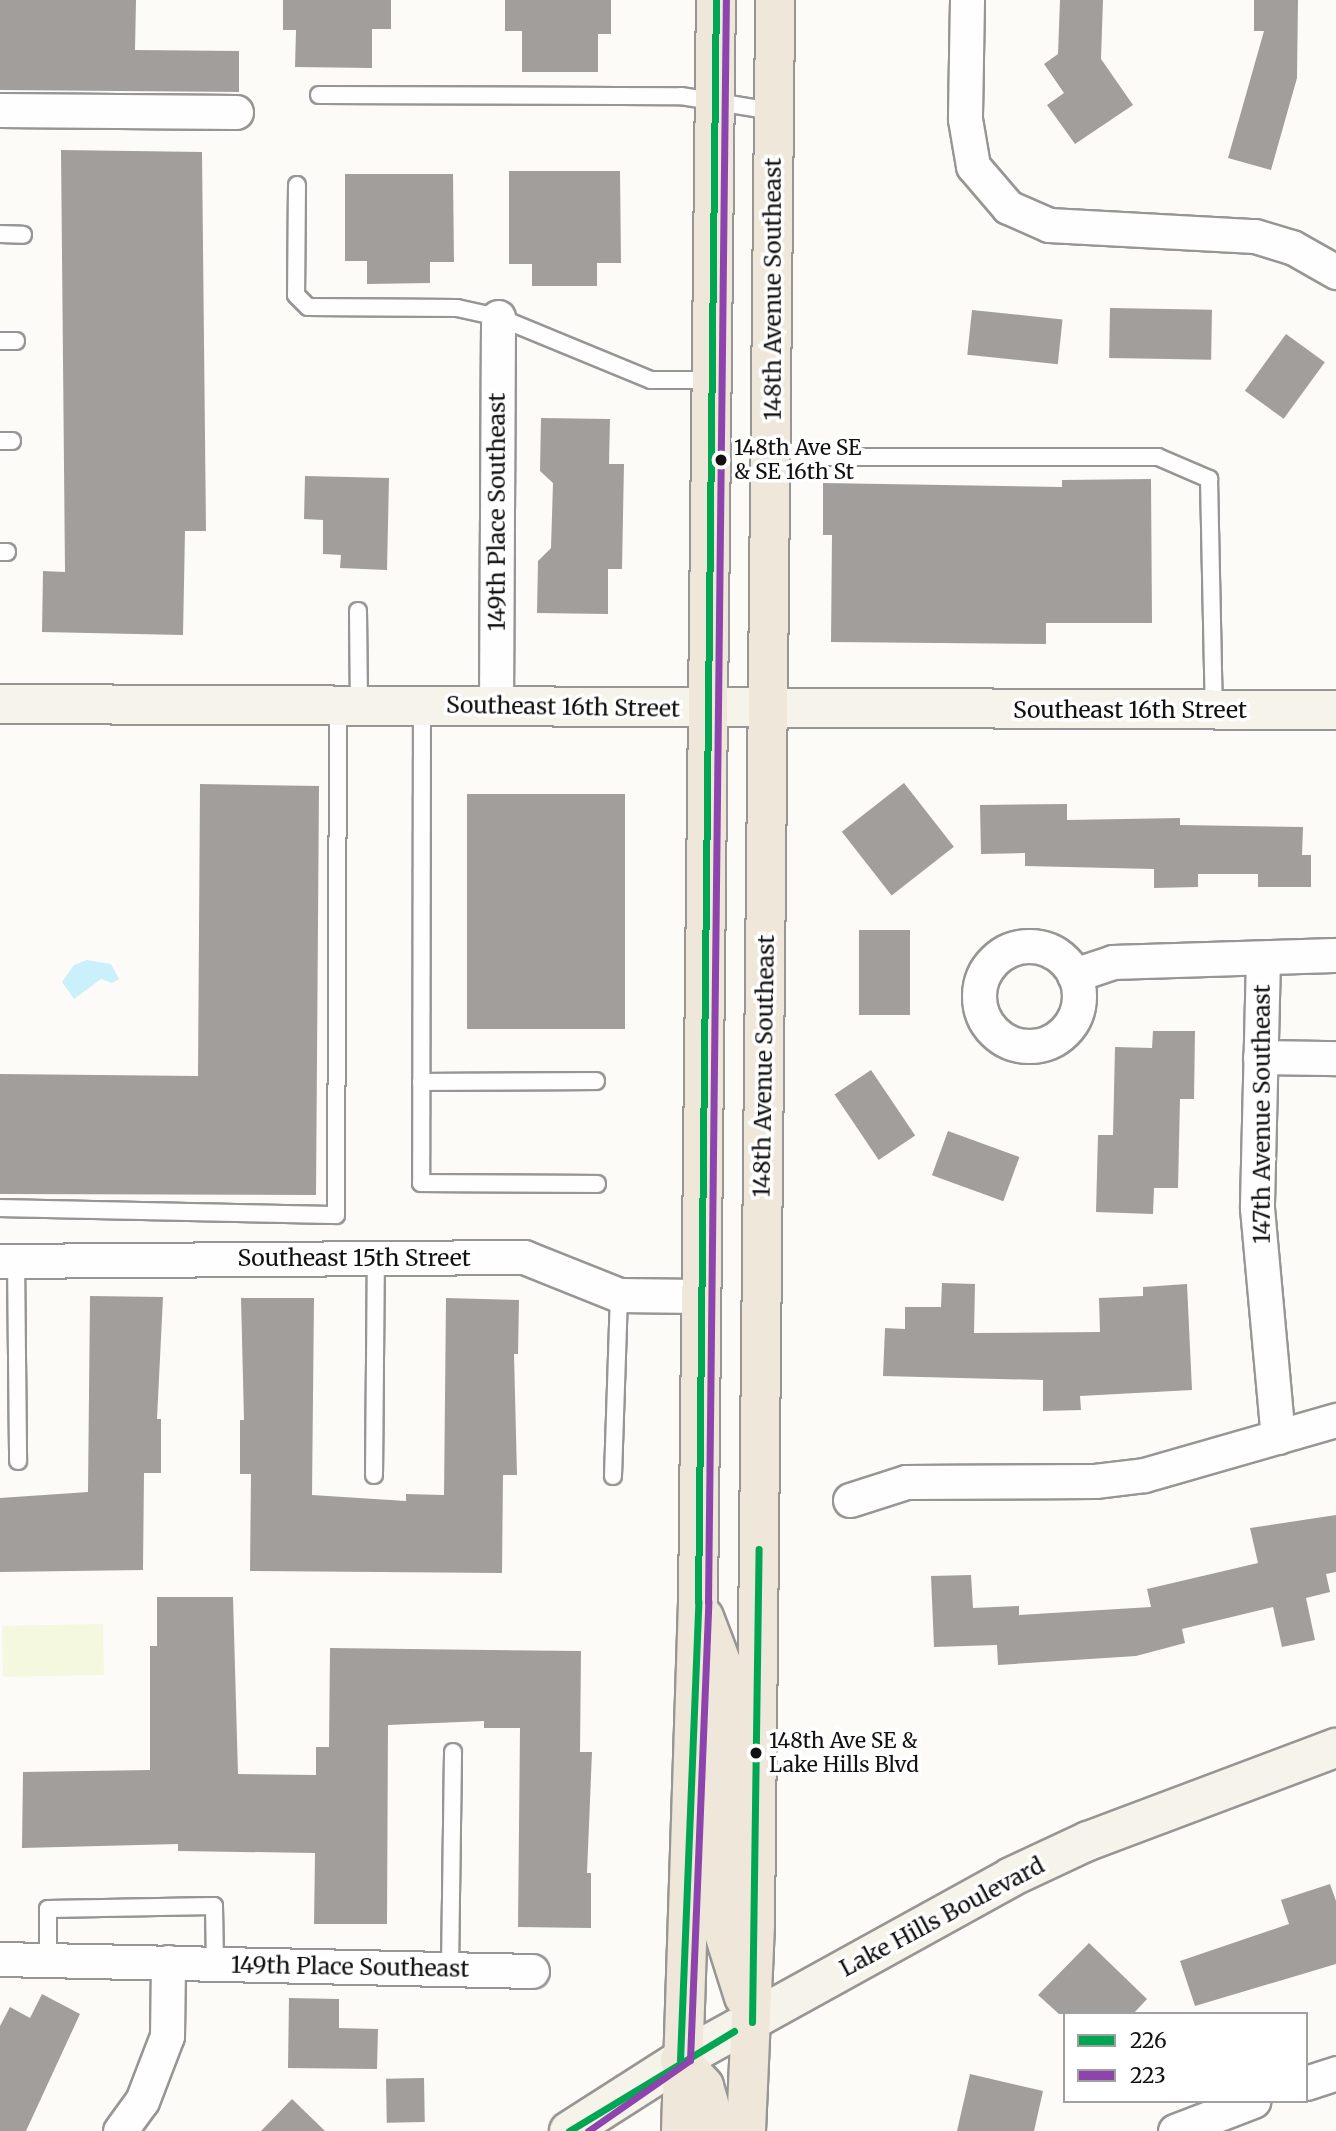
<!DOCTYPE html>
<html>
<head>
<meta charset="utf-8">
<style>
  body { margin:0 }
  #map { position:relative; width:1336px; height:2131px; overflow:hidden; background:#fdfbf7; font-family:Merriweather,serif }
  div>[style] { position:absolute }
  .pitch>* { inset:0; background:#f4f8df; transform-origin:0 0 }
  .water>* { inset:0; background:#c9f0fb }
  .building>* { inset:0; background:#a19e9c; transform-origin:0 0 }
  .roads { filter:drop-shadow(2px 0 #979695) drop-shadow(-2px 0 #979695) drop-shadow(0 2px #979695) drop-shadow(0 -2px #979695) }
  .lane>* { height:16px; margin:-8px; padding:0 8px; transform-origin:8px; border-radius:8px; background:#fffefe }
  .street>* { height:33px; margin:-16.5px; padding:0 16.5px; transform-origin:16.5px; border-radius:16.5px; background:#fffefe }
  .street>.ring { margin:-16.5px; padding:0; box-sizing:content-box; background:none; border:33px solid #fffefe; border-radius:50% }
  .secondary>* { height:38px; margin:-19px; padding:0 19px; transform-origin:19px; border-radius:19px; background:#f6f3eb }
  .primary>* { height:38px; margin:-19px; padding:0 19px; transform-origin:19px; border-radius:19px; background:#eee7da }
  .bus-1>* { height:7px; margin:-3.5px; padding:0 3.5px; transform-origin:3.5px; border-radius:3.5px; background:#00a651 }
  .bus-2>* { height:7px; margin:-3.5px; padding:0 3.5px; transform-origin:3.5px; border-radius:3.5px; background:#8e44ad }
  .dots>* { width:19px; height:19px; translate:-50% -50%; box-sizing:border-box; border:4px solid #fff; border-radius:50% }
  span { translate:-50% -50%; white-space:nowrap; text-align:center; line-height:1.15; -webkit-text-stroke:7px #fff; paint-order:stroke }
  .bus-label { font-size:21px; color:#111 }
  .left { translate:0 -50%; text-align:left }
  .street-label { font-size:23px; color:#111 }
  .legend { position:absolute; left:1063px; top:2012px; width:245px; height:91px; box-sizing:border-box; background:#fff; border:2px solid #a0a0a0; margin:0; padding:9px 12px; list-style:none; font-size:21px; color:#111 }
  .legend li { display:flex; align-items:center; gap:14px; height:35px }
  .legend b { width:35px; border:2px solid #a0a0a0 }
</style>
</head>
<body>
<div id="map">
  <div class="pitch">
    <i style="left:103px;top:1624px;width:51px;height:101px;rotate:89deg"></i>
  </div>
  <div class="water">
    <i style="clip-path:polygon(87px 960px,111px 964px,119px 979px,112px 983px,101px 979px,74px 999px,62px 982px,74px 965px)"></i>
  </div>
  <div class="building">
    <i style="clip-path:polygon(0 0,136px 0,135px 50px,239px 51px,239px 92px,0 90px)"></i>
    <i style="clip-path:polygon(283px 0,391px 0,391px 29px,372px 29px,372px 68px,295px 67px,296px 30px,283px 30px)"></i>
    <i style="clip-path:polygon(505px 0,611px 0,611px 34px,598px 34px,598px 72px,522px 72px,522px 31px,505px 31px)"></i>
    <i style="clip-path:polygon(1060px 0,1103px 0,1101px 59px,1133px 105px,1075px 144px,1047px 105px,1064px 93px,1044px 64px,1058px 54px)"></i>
    <i style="clip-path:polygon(1254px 0,1298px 0,1297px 78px,1271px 170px,1228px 158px,1264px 31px,1254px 31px)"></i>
    <i style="clip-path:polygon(61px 150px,202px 152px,206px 531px,185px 531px,183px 635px,42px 632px,43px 571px,65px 572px)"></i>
    <i style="clip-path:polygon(509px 171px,620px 171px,621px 263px,597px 263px,597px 286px,532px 286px,532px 264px,509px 264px)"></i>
    <i style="clip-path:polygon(345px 174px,453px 174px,454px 262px,430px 262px,430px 283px,367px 284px,367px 261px,345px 261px)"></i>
    <i style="left:1110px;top:308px;width:102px;height:50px;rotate:1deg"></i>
    <i style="left:972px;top:310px;width:91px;height:45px;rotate:6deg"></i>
    <i style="left:1286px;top:334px;width:48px;height:70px;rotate:36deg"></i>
    <i style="clip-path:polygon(541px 418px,610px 419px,609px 464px,624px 464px,622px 569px,608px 569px,608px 614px,537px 613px,538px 561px,551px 548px,553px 483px,540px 471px)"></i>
    <i style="clip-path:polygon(305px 476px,389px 478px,387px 570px,340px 568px,341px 555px,323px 554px,323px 520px,304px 519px)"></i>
    <i style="clip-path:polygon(1151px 479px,1152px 623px,1046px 623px,1046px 644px,831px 642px,832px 535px,823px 535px,823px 483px,1062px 487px,1062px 480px)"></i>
    <i style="left:904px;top:783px;width:81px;height:79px;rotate:52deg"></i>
    <i style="clip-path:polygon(200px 784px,319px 786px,316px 1195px,0 1194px,0 1074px,198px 1076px)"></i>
    <i style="left:467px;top:794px;width:158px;height:235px"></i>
    <i style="clip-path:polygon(1067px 804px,1067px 820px,1180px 818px,1180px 825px,1303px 827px,1302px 855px,1311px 855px,1311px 887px,1258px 887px,1258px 874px,1198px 874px,1198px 887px,1154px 888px,1154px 869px,1025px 866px,1025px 853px,981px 854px,980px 805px)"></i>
    <i style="left:859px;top:930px;width:51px;height:85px"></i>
    <i style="clip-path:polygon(1153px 1031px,1195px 1031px,1194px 1099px,1180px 1099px,1178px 1188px,1154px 1188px,1153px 1214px,1096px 1212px,1098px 1135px,1113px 1135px,1115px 1047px,1152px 1048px)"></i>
    <i style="left:871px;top:1070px;width:79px;height:44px;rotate:56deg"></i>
    <i style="left:948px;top:1131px;width:76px;height:47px;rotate:20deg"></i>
    <i style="clip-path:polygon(942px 1283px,975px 1284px,974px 1333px,1100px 1332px,1099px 1298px,1143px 1296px,1143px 1287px,1187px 1284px,1192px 1390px,1080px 1396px,1081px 1410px,1043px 1411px,1043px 1380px,883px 1376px,885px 1328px,905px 1329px,905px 1307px,941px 1307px)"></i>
    <i style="clip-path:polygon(90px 1296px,163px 1297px,157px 1419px,161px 1419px,161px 1473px,144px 1473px,143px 1570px,0 1572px,0 1498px,88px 1492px)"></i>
    <i style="clip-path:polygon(241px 1298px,314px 1298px,312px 1495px,406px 1501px,406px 1494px,444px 1495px,446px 1298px,519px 1300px,518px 1354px,514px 1354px,517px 1475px,503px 1475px,502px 1573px,250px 1571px,251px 1474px,240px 1474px,240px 1420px,244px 1420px)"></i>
    <i style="clip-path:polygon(1336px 1515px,1336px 1572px,1326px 1574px,1330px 1592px,1306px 1598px,1315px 1640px,1282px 1647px,1273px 1607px,1182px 1629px,1185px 1643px,1136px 1656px,998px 1665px,997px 1645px,934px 1647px,931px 1576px,971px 1575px,973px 1608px,1019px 1606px,1019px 1615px,1151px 1607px,1147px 1589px,1258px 1563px,1250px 1528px)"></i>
    <i style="clip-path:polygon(157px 1597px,233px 1597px,238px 1774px,316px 1775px,316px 1747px,329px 1747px,330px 1648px,581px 1651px,580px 1752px,592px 1752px,587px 1873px,591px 1873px,591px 1928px,518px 1927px,520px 1728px,484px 1728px,484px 1721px,388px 1725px,387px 1924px,314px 1924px,315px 1853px,178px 1851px,178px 1844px,22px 1848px,23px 1772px,150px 1770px,150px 1646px,157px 1646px)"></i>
    <i style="clip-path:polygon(1330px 1884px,1336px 1901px,1336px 1964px,1195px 2006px,1180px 1961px,1289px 1924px,1281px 1900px)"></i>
    <i style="clip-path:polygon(1089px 1943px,1147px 1999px,1133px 2014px,1059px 2014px,1038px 1995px)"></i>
    <i style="clip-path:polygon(42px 1994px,80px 2014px,26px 2131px,0 2131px,0 2026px,10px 2007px,30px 2018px)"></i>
    <i style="clip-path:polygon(289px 1998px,339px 1999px,339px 2028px,378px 2029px,377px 2069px,288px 2068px)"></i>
    <i style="clip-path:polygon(970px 2074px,1043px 2091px,1034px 2131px,957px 2131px)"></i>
    <i style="left:424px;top:2078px;width:44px;height:38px;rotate:89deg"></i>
    <i style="clip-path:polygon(292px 2099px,325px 2131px,261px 2131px)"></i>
  </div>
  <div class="roads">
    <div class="lane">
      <i style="left:319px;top:95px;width:362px;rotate:0.2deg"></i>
      <i style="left:681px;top:96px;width:93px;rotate:9.3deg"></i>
      <i style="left:297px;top:185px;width:110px;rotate:90.5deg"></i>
      <i style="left:296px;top:295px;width:17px;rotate:45deg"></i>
      <i style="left:308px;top:307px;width:149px;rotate:0.4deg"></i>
      <i style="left:457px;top:308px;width:42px;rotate:12.4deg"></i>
      <i style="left:498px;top:317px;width:165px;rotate:22.4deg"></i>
      <i style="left:651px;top:380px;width:61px"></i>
      <i style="left:0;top:234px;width:23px;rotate:2deg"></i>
      <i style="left:0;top:341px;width:16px"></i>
      <i style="left:0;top:441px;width:12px"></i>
      <i style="left:824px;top:457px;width:334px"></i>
      <i style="left:1158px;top:457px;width:56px;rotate:23.3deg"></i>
      <i style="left:1209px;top:479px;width:231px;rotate:88.8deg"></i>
      <i style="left:0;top:552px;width:7px"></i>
      <i style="left:358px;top:611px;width:94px;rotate:89.4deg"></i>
      <i style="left:422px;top:706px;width:477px;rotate:90.1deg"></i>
      <i style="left:421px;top:1183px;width:176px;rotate:0.3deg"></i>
      <i style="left:421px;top:1082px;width:175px;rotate:-0.3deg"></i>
      <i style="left:0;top:1208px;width:336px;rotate:1.2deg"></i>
      <i style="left:336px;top:1215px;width:509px;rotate:-89.77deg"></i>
      <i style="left:16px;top:1260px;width:201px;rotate:89.4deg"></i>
      <i style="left:374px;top:1475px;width:217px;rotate:-89.5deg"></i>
      <i style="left:613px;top:1476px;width:181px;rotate:-88.1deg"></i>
      <i style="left:48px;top:1960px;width:51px;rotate:-90deg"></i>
      <i style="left:48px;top:1909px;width:166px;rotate:-1deg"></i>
      <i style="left:214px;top:1906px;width:58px;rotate:89deg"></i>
      <i style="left:450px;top:1969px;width:217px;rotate:-89.2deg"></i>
    </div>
    <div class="street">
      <i style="left:967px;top:0;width:119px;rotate:91deg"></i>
      <i style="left:965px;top:119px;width:48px;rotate:80.3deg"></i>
      <i style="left:973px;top:166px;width:54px;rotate:49.5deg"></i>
      <i style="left:1008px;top:207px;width:45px;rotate:23.7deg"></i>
      <i style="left:1049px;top:225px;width:206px;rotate:3.1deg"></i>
      <i style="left:1255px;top:236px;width:39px;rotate:17deg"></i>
      <i style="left:1292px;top:247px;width:51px;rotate:29.6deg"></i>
      <i style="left:0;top:110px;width:236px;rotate:0.5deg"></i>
      <i style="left:496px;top:706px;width:389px;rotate:-89.7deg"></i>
      <i class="ring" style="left:979px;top:946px;width:67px;height:67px"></i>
      <i style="left:1263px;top:958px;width:250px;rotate:91.4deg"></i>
      <i style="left:1257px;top:1208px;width:230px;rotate:84.8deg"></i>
      <i style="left:1074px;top:975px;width:41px;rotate:-18.4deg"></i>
      <i style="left:1113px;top:962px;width:223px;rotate:-1.8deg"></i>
      <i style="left:1260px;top:1057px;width:76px;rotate:0.8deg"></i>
      <i style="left:0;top:1261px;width:524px;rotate:-0.44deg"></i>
      <i style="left:524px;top:1257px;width:102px;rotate:21.8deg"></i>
      <i style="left:619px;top:1295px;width:81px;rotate:0.7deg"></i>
      <i style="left:850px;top:1500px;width:59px;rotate:-17.8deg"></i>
      <i style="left:906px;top:1482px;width:189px;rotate:-0.3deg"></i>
      <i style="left:1095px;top:1481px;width:49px;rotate:-7deg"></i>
      <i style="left:1144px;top:1475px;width:200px;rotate:-16deg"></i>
      <i style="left:0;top:1959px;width:532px;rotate:1.29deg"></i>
      <i style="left:1306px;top:2083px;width:32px;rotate:-18deg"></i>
      <i style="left:120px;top:2131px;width:37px;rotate:-54deg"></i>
      <i style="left:142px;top:2101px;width:70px;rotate:-69deg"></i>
      <i style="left:167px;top:2036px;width:74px;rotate:-89.2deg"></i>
      <i style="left:1175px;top:2131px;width:84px;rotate:-21deg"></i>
    </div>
    <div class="secondary">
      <i style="left:0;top:704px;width:1336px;rotate:0.26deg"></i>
      <i style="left:569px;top:2131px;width:132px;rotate:-32.6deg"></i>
      <i style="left:680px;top:2060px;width:378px;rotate:-28.9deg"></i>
      <i style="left:1011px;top:1877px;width:85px;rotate:-25.1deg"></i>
      <i style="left:1088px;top:1841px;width:265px;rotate:-20.6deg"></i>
    </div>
    <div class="primary">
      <i style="left:704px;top:1617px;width:53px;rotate:69.2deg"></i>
      <i style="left:723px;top:1667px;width:254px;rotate:90.7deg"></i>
      <i style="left:720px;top:1921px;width:80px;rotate:72.5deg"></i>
      <i style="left:680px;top:2060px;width:35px;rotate:47deg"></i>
      <i style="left:704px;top:2086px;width:47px;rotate:73.9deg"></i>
      <i style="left:681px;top:2131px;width:529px;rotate:-88.16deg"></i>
      <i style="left:698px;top:1602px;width:1602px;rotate:-89.36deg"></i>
      <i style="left:746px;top:2131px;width:207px;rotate:-87.5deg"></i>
      <i style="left:755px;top:1924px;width:1924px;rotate:-89.4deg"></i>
    </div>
  </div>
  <div class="bus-1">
    <i style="left:752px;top:2022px;width:473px;rotate:-89.2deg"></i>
    <i style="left:680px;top:2060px;width:458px;rotate:-87.7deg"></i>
    <i style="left:698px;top:1602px;width:1602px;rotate:-89.36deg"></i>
    <i style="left:569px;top:2131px;width:193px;rotate:-31.2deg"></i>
  </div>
  <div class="bus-2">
    <i style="left:588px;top:2131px;width:124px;rotate:-34.8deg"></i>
    <i style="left:690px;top:2060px;width:458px;rotate:-87.7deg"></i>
    <i style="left:708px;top:1602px;width:1602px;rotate:-89.36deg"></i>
  </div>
  <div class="dots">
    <i style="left:721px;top:460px;background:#111"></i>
    <i style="left:756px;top:1753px;background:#111"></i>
  </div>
  <div class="bus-label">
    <span class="left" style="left:734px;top:460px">148th Ave SE<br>&amp; SE 16th St</span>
    <span class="left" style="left:769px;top:1753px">148th Ave SE &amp;<br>Lake Hills Blvd</span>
  </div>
  <div class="street-label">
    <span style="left:773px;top:289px;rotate:-90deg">148th Avenue Southeast</span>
    <span style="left:497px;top:512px;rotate:-90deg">149th Place Southeast</span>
    <span style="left:563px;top:707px;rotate:1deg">Southeast 16th Street</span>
    <span style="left:1130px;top:710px">Southeast 16th Street</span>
    <span style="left:764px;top:1066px;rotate:-89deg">148th Avenue Southeast</span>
    <span style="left:1262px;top:1114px;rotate:-90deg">147th Avenue Southeast</span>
    <span style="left:354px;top:1258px">Southeast 15th Street</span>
    <span style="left:942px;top:1917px;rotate:-28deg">Lake Hills Boulevard</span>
    <span style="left:350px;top:1967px;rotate:1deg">149th Place Southeast</span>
  </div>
  <ul class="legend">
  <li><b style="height:9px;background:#00a651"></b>226</li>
  <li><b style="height:9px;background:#8e44ad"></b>223</li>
  </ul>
</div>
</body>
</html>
